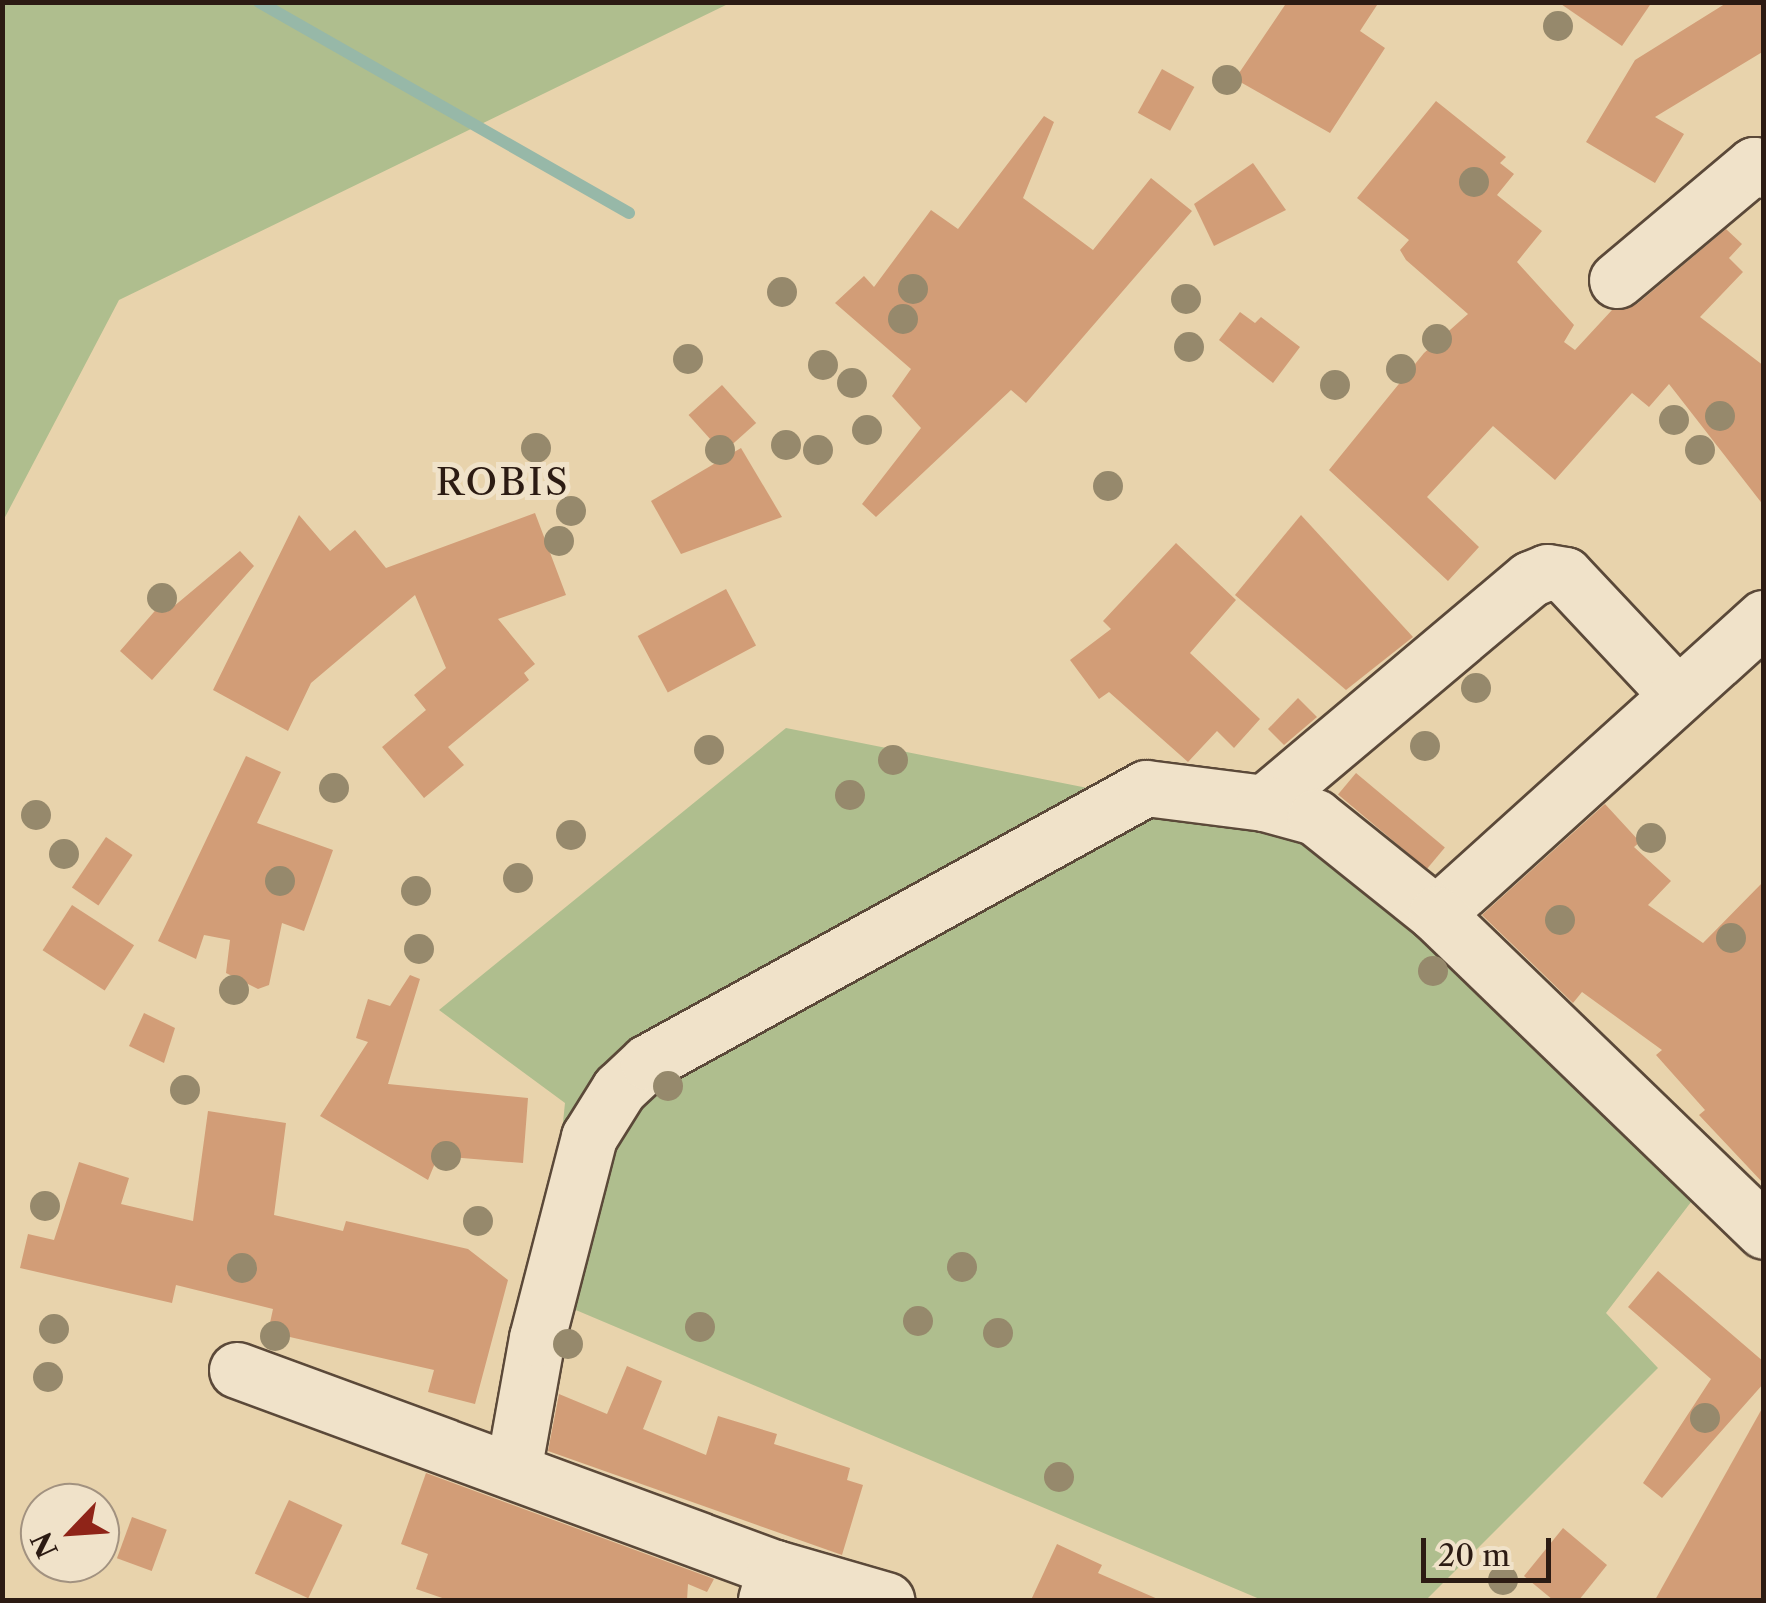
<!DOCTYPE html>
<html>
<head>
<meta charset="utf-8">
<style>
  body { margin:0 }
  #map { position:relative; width:1766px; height:1603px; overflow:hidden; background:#e8d3ac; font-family:"Libre Caslon Text",serif }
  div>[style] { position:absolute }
  .green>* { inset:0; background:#afbe8e }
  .stream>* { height:12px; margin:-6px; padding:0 6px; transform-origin:6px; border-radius:6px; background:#97b8a8 }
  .building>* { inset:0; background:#d29d77; transform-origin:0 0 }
  .roads { filter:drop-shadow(2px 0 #5b4939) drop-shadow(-2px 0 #5b4939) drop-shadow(0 2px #5b4939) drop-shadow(0 -2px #5b4939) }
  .minor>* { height:55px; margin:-27.5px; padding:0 27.5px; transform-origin:27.5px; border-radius:27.5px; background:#f0e2c9 }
  .trees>* { width:30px; height:30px; margin:-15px; border-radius:50%; background:#96896c }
  span { translate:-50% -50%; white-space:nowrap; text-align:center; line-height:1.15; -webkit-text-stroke:10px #f0e2c9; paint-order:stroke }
  .neighbourhood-label { font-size:38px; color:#2c1b13; letter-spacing:2.5px }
  .frame { position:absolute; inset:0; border:5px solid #2c1b13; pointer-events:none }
  .north { position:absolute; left:20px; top:1483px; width:100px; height:100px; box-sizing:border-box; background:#f0e2c9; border:2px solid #a29280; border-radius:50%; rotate:245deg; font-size:28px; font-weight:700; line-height:40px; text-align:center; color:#2c1b13 }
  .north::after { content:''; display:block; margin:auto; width:35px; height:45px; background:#8f2418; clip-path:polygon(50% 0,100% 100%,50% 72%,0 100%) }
  .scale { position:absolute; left:1421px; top:1538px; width:130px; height:45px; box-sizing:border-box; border:5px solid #2c1b13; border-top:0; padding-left:12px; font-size:30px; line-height:35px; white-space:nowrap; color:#2c1b13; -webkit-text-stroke:8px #f0e2c9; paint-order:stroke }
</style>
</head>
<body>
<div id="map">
  <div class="green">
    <i style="clip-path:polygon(3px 2px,730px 2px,730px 3px,119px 300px,3px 521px)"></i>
    <i style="clip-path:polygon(786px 728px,1313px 833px,1701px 1189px,1606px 1313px,1658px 1368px,1426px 1600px,1262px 1600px,545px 1297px,565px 1103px,439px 1010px)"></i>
  </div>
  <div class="stream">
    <i style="left:259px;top:2px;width:426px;rotate:29.7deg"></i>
  </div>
  <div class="building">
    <i style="clip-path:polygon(1287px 2px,1379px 2px,1360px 31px,1385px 48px,1330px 133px,1235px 79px)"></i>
    <i style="clip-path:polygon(1558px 2px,1652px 2px,1622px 46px)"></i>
    <i style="clip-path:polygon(1728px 2px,1764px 2px,1764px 51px,1655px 117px,1684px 134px,1655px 183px,1586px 142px,1635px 60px)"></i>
    <i style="left:1162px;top:69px;width:37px;height:50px;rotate:29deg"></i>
    <i style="clip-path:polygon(1436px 101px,1506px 157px,1500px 163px,1514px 174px,1497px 195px,1542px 231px,1517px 262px,1574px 325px,1564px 342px,1575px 350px,1612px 310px,1637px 304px,1726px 229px,1742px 244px,1729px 258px,1743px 272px,1700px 317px,1764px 366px,1764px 506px,1669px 384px,1649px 407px,1632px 393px,1555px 480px,1493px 426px,1427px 497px,1479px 547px,1448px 581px,1329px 470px,1424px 353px,1468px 314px,1406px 260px,1400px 250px,1409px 240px,1357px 198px)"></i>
    <i style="clip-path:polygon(1044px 116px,1054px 122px,1023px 198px,1093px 250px,1151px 178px,1192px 211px,1026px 403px,1011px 390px,876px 517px,862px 504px,921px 428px,892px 396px,911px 369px,835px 303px,864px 276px,874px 287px,931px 210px,958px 229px)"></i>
    <i style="clip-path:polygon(1253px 163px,1286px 210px,1214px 246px,1194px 204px)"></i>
    <i style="clip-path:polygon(1240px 312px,1255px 323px,1261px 317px,1300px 347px,1273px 383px,1219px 340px)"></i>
    <i style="left:722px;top:385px;width:51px;height:45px;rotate:48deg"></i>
    <i style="clip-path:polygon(741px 448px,782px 517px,681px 554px,651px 501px)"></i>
    <i style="clip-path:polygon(535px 513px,566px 595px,498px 619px,535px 664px,524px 673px,529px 680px,448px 747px,464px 765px,424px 798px,382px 747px,426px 710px,414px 695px,446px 668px,415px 595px,311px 683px,288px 731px,213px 690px,299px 515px,330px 551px,355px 530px,386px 568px)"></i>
    <i style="clip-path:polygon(1301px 515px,1413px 637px,1346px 690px,1235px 595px)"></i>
    <i style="clip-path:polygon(1176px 543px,1236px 600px,1190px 653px,1260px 719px,1234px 748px,1217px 731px,1188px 762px,1109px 692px,1099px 699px,1070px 660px,1111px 629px,1103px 621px)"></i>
    <i style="clip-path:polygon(240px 551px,254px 566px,152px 680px,120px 651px,160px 605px,167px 612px)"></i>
    <i style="left:726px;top:589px;width:64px;height:100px;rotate:62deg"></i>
    <i style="clip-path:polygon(1298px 698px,1317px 717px,1284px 745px,1268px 729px)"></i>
    <i style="clip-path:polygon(246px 756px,281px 772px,257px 823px,333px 850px,304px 931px,282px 923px,269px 985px,258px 989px,226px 973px,230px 940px,204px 935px,196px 959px,158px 941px)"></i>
    <i style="left:1356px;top:773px;width:116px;height:28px;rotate:40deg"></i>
    <i style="clip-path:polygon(1605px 804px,1640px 842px,1634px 847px,1671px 881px,1648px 905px,1703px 943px,1764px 881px,1764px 1184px,1699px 1115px,1705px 1110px,1656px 1055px,1662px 1050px,1582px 992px,1573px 1003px,1482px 915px)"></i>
    <i style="left:106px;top:837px;width:32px;height:61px;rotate:34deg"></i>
    <i style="left:72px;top:905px;width:74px;height:54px;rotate:33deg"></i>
    <i style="clip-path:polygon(410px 975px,420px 979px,388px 1084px,528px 1098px,523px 1163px,438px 1156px,428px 1180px,320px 1116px,368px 1042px,356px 1038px,368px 999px,390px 1006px)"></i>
    <i style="clip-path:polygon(144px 1013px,175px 1028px,164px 1063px,129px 1046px)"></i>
    <i style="clip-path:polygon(208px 1111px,286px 1123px,274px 1215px,343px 1231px,346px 1221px,468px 1249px,508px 1280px,475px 1404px,428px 1392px,434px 1370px,268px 1332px,273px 1309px,176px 1285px,172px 1303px,20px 1268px,28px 1234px,54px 1240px,79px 1162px,129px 1178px,121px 1204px,193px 1221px)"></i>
    <i style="clip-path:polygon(1658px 1271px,1764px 1362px,1764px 1383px,1662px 1498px,1643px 1483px,1711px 1379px,1628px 1307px)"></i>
    <i style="clip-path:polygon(627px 1366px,662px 1381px,643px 1429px,706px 1455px,718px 1416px,777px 1434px,774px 1444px,850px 1468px,847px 1480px,863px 1485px,842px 1555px,548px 1451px,559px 1394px,607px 1414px)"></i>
    <i style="clip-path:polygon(1764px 1405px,1764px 1600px,1655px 1600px)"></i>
    <i style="clip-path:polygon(426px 1473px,714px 1579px,707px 1592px,688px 1584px,687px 1600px,448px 1600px,416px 1589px,428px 1554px,401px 1544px)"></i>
    <i style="left:289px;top:1500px;width:59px;height:81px;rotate:25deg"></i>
    <i style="left:132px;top:1517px;width:37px;height:44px;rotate:20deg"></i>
    <i style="clip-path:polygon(1563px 1528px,1607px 1565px,1579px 1600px,1553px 1600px,1524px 1576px)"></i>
    <i style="clip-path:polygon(1057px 1544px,1102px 1565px,1098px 1573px,1160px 1600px,1031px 1600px)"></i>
  </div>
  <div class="roads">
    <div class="minor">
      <i style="left:1617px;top:280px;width:179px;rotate:-40deg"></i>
      <i style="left:1754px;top:165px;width:11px;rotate:27deg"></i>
      <i style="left:1264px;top:803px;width:348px;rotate:-40.1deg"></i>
      <i style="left:1530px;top:579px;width:18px;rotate:-22deg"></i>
      <i style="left:1547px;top:572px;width:18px;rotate:9deg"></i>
      <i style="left:1565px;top:575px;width:161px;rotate:46.8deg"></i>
      <i style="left:1436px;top:914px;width:442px;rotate:-42.1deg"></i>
      <i style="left:237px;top:1370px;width:573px;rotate:20.21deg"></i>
      <i style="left:775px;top:1568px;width:33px;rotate:106deg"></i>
      <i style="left:513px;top:1471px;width:135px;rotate:-79.8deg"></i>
      <i style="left:537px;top:1338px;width:208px;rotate:-75.5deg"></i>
      <i style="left:589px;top:1137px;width:57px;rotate:-58deg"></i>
      <i style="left:619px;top:1089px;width:40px;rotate:-43deg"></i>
      <i style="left:648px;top:1062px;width:568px;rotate:-28.82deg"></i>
      <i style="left:1146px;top:788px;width:119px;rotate:7.2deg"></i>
      <i style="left:1264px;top:803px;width:53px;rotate:15.4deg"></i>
      <i style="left:1315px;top:817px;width:155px;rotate:38.7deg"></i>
      <i style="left:1436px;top:914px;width:456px;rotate:44deg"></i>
      <i style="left:775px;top:1568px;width:116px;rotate:16.1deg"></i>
    </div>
  </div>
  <div class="trees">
    <i style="left:1558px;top:26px"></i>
    <i style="left:1227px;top:80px"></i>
    <i style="left:1474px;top:182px"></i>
    <i style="left:913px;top:289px"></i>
    <i style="left:782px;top:292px"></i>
    <i style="left:1186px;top:299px"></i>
    <i style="left:903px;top:319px"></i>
    <i style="left:1437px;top:339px"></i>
    <i style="left:1189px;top:347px"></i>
    <i style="left:688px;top:359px"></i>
    <i style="left:823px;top:365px"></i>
    <i style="left:1401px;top:369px"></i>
    <i style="left:852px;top:383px"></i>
    <i style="left:1335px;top:385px"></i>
    <i style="left:1720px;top:416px"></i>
    <i style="left:1674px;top:420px"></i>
    <i style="left:867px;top:430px"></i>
    <i style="left:786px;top:445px"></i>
    <i style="left:536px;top:448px"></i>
    <i style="left:720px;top:450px"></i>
    <i style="left:818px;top:450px"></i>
    <i style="left:1700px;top:450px"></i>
    <i style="left:1108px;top:486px"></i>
    <i style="left:571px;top:511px"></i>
    <i style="left:559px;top:541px"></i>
    <i style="left:162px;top:598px"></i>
    <i style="left:1476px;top:688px"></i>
    <i style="left:1425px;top:746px"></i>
    <i style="left:709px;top:750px"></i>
    <i style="left:893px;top:760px"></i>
    <i style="left:334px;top:788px"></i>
    <i style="left:850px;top:795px"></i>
    <i style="left:36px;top:815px"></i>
    <i style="left:571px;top:835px"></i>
    <i style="left:1651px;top:838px"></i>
    <i style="left:64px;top:854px"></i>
    <i style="left:518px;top:878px"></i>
    <i style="left:280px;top:881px"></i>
    <i style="left:416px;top:891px"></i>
    <i style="left:1560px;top:920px"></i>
    <i style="left:1731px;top:938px"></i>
    <i style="left:419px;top:949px"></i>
    <i style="left:1433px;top:971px"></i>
    <i style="left:234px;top:990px"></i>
    <i style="left:668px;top:1086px"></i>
    <i style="left:185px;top:1090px"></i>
    <i style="left:446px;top:1156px"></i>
    <i style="left:45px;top:1206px"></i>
    <i style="left:478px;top:1221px"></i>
    <i style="left:962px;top:1267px"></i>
    <i style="left:242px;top:1268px"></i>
    <i style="left:918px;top:1321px"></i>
    <i style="left:700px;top:1327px"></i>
    <i style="left:54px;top:1329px"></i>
    <i style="left:998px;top:1333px"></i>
    <i style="left:275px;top:1336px"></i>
    <i style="left:568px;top:1344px"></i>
    <i style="left:48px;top:1377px"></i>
    <i style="left:1705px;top:1418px"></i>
    <i style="left:1059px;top:1477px"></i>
    <i style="left:1503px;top:1580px"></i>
  </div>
  <div class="neighbourhood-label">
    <span style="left:503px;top:482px">ROBIS</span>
  </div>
  <div class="frame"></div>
  <div class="north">N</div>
  <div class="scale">20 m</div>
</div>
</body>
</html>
